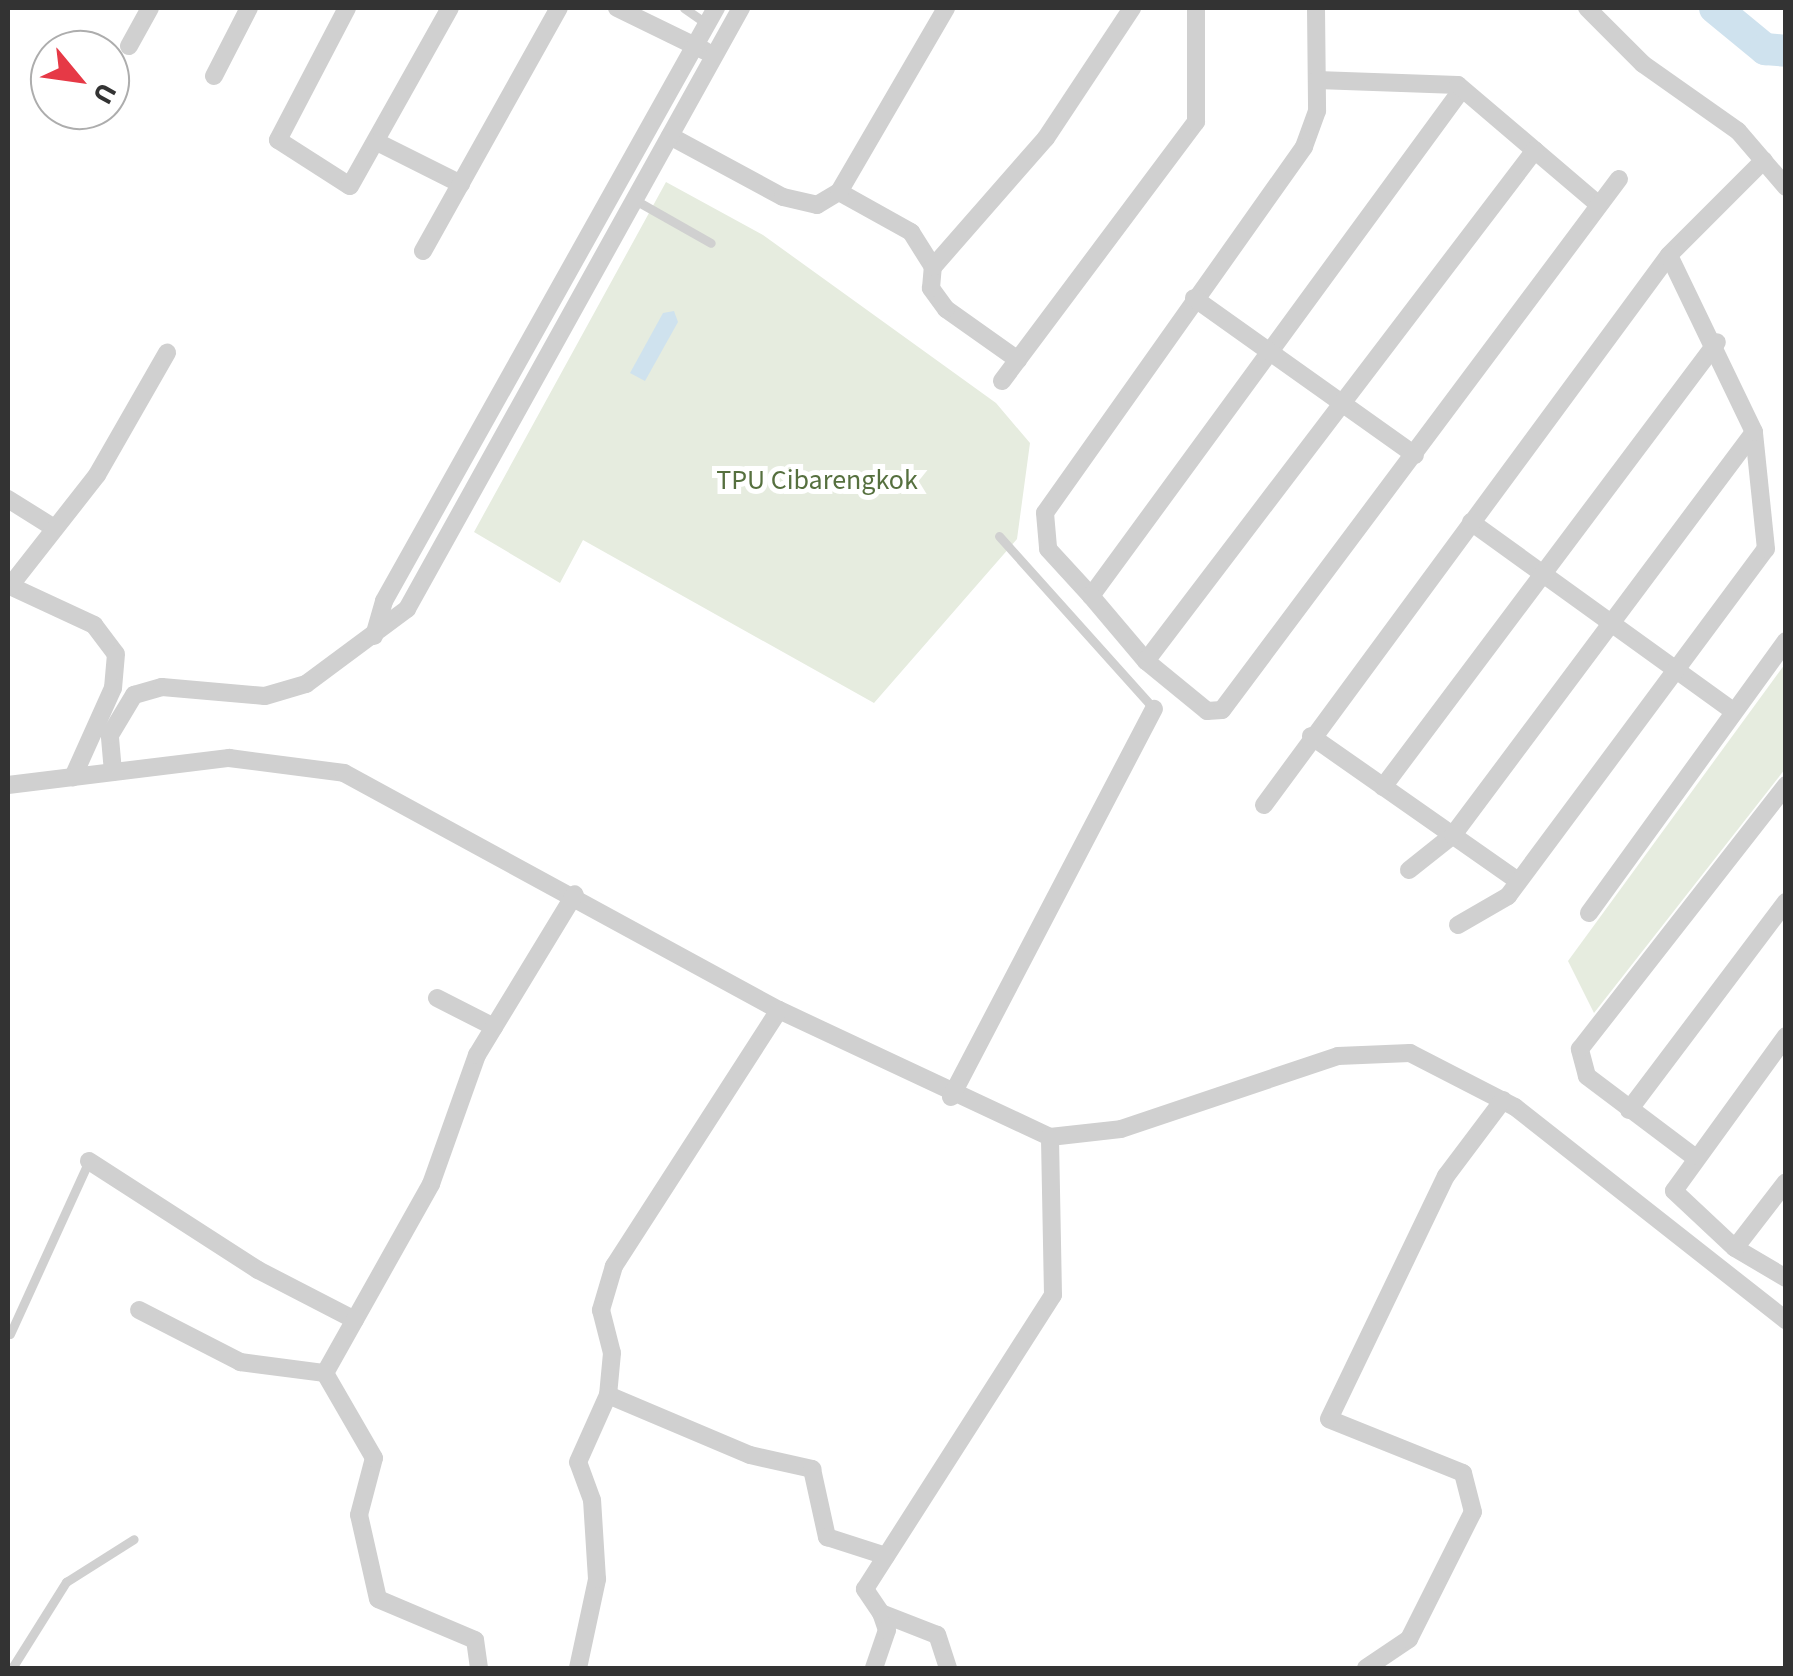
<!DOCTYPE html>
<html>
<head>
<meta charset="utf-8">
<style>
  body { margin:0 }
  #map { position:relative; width:1793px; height:1676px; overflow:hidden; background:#fff; font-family:"Source Sans 3",sans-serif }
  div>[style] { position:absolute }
  .green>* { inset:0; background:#e6ecdf }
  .water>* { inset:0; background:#cfe2ee }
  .river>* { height:32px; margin:-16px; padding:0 16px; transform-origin:16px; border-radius:16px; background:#cfe2ee }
  .service>* { height:9px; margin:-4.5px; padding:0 4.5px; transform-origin:4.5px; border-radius:4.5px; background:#d0d0d0 }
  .minor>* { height:18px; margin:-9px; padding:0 9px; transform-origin:9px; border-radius:9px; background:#d0d0d0 }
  span { translate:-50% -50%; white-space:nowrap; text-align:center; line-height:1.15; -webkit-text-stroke:10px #fff; paint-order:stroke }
  .park-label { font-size:28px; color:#56703f }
  .frame { position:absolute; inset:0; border:10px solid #333; pointer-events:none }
  .north { position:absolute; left:30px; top:30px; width:100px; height:100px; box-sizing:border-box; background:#fff; border:2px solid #adadad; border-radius:50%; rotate:119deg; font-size:28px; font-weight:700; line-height:40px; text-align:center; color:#333 }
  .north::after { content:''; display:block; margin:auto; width:35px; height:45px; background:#e63946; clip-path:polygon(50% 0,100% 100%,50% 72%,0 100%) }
</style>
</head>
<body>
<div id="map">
  <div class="green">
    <i style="clip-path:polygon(666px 182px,763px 235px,996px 403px,1030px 443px,1017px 539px,874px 703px,583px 540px,560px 583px,474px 532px)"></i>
    <i style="clip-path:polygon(1785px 664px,1785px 769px,1594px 1013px,1568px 961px)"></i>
  </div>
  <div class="water">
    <i style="clip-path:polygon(674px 311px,678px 322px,645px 381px,630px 373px,663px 313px)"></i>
  </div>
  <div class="river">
    <i style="left:1715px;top:8px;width:65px;rotate:39.4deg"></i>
    <i style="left:1765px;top:49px;width:21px;rotate:5deg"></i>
  </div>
  <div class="service">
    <i style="left:684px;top:8px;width:28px;rotate:35deg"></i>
    <i style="left:635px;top:200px;width:87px;rotate:29.5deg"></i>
    <i style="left:999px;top:536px;width:232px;rotate:48.1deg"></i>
    <i style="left:10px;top:1334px;width:190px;rotate:-65.5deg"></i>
    <i style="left:12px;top:1668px;width:102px;rotate:-57.9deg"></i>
    <i style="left:66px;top:1582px;width:80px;rotate:-32.3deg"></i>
  </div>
  <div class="minor">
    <i style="left:347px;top:8px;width:149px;rotate:117.6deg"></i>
    <i style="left:278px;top:140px;width:85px;rotate:32.6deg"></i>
    <i style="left:350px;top:186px;width:204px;rotate:-60.7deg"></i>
    <i style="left:617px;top:8px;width:98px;rotate:26deg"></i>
    <i style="left:1316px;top:8px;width:103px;rotate:89.4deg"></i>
    <i style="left:1317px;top:111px;width:38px;rotate:110deg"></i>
    <i style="left:1304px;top:147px;width:448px;rotate:125.3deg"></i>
    <i style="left:1045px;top:513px;width:36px;rotate:85deg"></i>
    <i style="left:1048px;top:549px;width:64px;rotate:47.5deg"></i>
    <i style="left:1091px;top:596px;width:628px;rotate:-53.8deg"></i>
    <i style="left:1587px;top:8px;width:79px;rotate:45deg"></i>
    <i style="left:1643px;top:64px;width:116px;rotate:35.2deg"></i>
    <i style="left:1738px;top:131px;width:74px;rotate:49.4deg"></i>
    <i style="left:129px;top:46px;width:43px;rotate:-61.1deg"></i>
    <i style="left:214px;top:76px;width:76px;rotate:-62.8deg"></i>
    <i style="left:1317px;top:80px;width:141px;rotate:2deg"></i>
    <i style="left:1458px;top:85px;width:184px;rotate:40.4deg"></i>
    <i style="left:670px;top:136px;width:128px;rotate:28.4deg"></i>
    <i style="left:783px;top:197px;width:35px;rotate:13deg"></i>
    <i style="left:817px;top:205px;width:26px;rotate:-31deg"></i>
    <i style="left:377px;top:142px;width:94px;rotate:26.6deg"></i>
    <i style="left:423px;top:251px;width:278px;rotate:-60.8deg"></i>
    <i style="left:933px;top:267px;width:41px;rotate:-122.2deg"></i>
    <i style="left:911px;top:232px;width:82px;rotate:-150.9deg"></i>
    <i style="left:839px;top:192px;width:213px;rotate:-59.8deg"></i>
    <i style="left:1194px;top:298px;width:271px;rotate:35.4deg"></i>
    <i style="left:1018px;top:360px;width:88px;rotate:-144.7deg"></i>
    <i style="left:946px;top:309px;width:26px;rotate:-126deg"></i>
    <i style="left:931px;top:288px;width:21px;rotate:-85deg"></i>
    <i style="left:933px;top:267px;width:171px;rotate:-48.8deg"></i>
    <i style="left:1046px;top:138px;width:156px;rotate:-56.5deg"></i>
    <i style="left:1002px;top:381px;width:324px;rotate:-53.2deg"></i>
    <i style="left:1196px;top:122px;width:114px;rotate:-90deg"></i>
    <i style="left:8px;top:499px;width:51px;rotate:32.1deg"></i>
    <i style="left:1471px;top:522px;width:324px;rotate:35.8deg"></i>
    <i style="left:8px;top:585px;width:95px;rotate:24.9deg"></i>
    <i style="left:94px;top:625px;width:36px;rotate:53deg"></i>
    <i style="left:116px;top:654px;width:34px;rotate:95deg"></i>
    <i style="left:113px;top:688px;width:98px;rotate:114.2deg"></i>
    <i style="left:10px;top:586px;width:141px;rotate:-51.9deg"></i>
    <i style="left:97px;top:475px;width:141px;rotate:-60.2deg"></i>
    <i style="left:1091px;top:596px;width:85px;rotate:49.8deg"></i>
    <i style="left:1146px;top:661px;width:79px;rotate:39.3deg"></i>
    <i style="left:1207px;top:711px;width:15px;rotate:-4deg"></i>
    <i style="left:1222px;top:710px;width:663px;rotate:-53.22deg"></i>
    <i style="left:374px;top:636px;width:36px;rotate:-74deg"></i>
    <i style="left:384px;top:601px;width:680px;rotate:-60.76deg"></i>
    <i style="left:1146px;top:661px;width:642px;rotate:-52.72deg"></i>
    <i style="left:1311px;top:736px;width:253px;rotate:35deg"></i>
    <i style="left:113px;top:772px;width:37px;rotate:-95deg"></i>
    <i style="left:110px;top:735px;width:47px;rotate:-59deg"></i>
    <i style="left:134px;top:695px;width:29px;rotate:-16deg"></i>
    <i style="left:162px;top:687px;width:103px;rotate:5deg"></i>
    <i style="left:265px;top:696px;width:43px;rotate:-16.3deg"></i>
    <i style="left:306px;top:684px;width:126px;rotate:-36.6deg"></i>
    <i style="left:407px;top:609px;width:688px;rotate:-60.94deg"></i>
    <i style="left:8px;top:785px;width:223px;rotate:-7deg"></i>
    <i style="left:229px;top:758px;width:116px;rotate:7.4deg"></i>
    <i style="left:344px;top:773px;width:495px;rotate:28.6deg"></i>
    <i style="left:779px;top:1010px;width:299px;rotate:25.1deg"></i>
    <i style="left:1050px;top:1137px;width:71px;rotate:-6.4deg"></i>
    <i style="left:1121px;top:1129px;width:229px;rotate:-18.6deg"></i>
    <i style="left:1338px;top:1056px;width:72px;rotate:-2.4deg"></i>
    <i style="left:1410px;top:1053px;width:118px;rotate:27.2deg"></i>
    <i style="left:1515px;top:1107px;width:345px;rotate:38.2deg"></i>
    <i style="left:1383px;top:787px;width:556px;rotate:-53.11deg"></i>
    <i style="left:1264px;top:805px;width:683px;rotate:-53.63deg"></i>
    <i style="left:1669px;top:255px;width:134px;rotate:-45deg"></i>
    <i style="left:1409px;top:870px;width:56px;rotate:-38.5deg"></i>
    <i style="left:1453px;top:835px;width:503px;rotate:-53.24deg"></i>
    <i style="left:1589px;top:913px;width:336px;rotate:-54.1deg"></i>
    <i style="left:1458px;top:925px;width:58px;rotate:-30.1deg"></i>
    <i style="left:1508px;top:896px;width:432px;rotate:-53.4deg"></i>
    <i style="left:1766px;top:549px;width:118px;rotate:-95.9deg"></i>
    <i style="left:1754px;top:432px;width:196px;rotate:-115.7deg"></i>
    <i style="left:437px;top:998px;width:64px;rotate:27deg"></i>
    <i style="left:779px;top:1010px;width:305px;rotate:122.8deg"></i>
    <i style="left:614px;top:1266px;width:46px;rotate:106.5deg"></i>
    <i style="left:601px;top:1310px;width:44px;rotate:75.7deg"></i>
    <i style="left:612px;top:1353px;width:42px;rotate:95.4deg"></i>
    <i style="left:608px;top:1395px;width:154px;rotate:22.9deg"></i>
    <i style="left:750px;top:1455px;width:64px;rotate:12.7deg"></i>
    <i style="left:812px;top:1469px;width:70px;rotate:77.6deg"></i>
    <i style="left:827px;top:1537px;width:62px;rotate:17.9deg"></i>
    <i style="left:1786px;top:1036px;width:191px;rotate:125.9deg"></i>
    <i style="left:1674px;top:1191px;width:83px;rotate:43.1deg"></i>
    <i style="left:1735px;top:1248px;width:59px;rotate:30.5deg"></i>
    <i style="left:951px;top:1097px;width:438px;rotate:-62.4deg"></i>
    <i style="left:1629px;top:1110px;width:261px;rotate:-53deg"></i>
    <i style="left:1693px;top:1156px;width:133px;rotate:-143deg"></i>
    <i style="left:1587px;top:1076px;width:28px;rotate:-105deg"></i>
    <i style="left:1580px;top:1049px;width:335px;rotate:-52deg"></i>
    <i style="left:89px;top:1161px;width:201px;rotate:32.8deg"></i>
    <i style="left:258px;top:1270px;width:109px;rotate:27.3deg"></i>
    <i style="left:1735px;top:1248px;width:83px;rotate:-52.3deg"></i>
    <i style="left:139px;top:1310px;width:114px;rotate:27.2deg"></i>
    <i style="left:240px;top:1362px;width:86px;rotate:7.4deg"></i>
    <i style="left:479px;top:1668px;width:28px;rotate:-98deg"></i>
    <i style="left:475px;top:1640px;width:105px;rotate:-157.1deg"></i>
    <i style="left:378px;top:1599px;width:86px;rotate:-102.7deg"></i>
    <i style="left:359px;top:1515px;width:59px;rotate:-75.3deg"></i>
    <i style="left:374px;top:1458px;width:98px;rotate:-120deg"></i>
    <i style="left:325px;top:1373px;width:217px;rotate:-60.7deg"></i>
    <i style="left:431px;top:1184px;width:137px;rotate:-70.4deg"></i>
    <i style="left:477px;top:1055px;width:188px;rotate:-58.7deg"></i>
    <i style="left:578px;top:1668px;width:91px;rotate:-77.9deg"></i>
    <i style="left:597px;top:1579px;width:79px;rotate:-93.6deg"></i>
    <i style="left:592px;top:1500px;width:40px;rotate:-110.2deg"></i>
    <i style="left:578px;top:1462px;width:73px;rotate:-65.9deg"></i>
    <i style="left:874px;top:1668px;width:40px;rotate:-71.1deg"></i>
    <i style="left:887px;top:1630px;width:18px;rotate:-109deg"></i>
    <i style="left:948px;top:1668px;width:35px;rotate:-108deg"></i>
    <i style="left:937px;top:1635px;width:60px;rotate:-158.6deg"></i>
    <i style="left:881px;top:1613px;width:29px;rotate:-124deg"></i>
    <i style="left:865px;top:1589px;width:349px;rotate:-57.4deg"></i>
    <i style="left:1053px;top:1295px;width:158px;rotate:-91.1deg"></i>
    <i style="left:1366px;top:1668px;width:52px;rotate:-34deg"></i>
    <i style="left:1409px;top:1639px;width:142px;rotate:-63.3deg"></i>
    <i style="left:1473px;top:1512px;width:40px;rotate:-104.4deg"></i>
    <i style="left:1463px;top:1473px;width:144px;rotate:-158.1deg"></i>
    <i style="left:1329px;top:1419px;width:270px;rotate:-64.3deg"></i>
    <i style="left:1446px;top:1176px;width:95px;rotate:-53.1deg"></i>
  </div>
  <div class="park-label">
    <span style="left:817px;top:480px">TPU Cibarengkok</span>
  </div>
  <div class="frame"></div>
  <div class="north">U</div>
</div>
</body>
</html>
